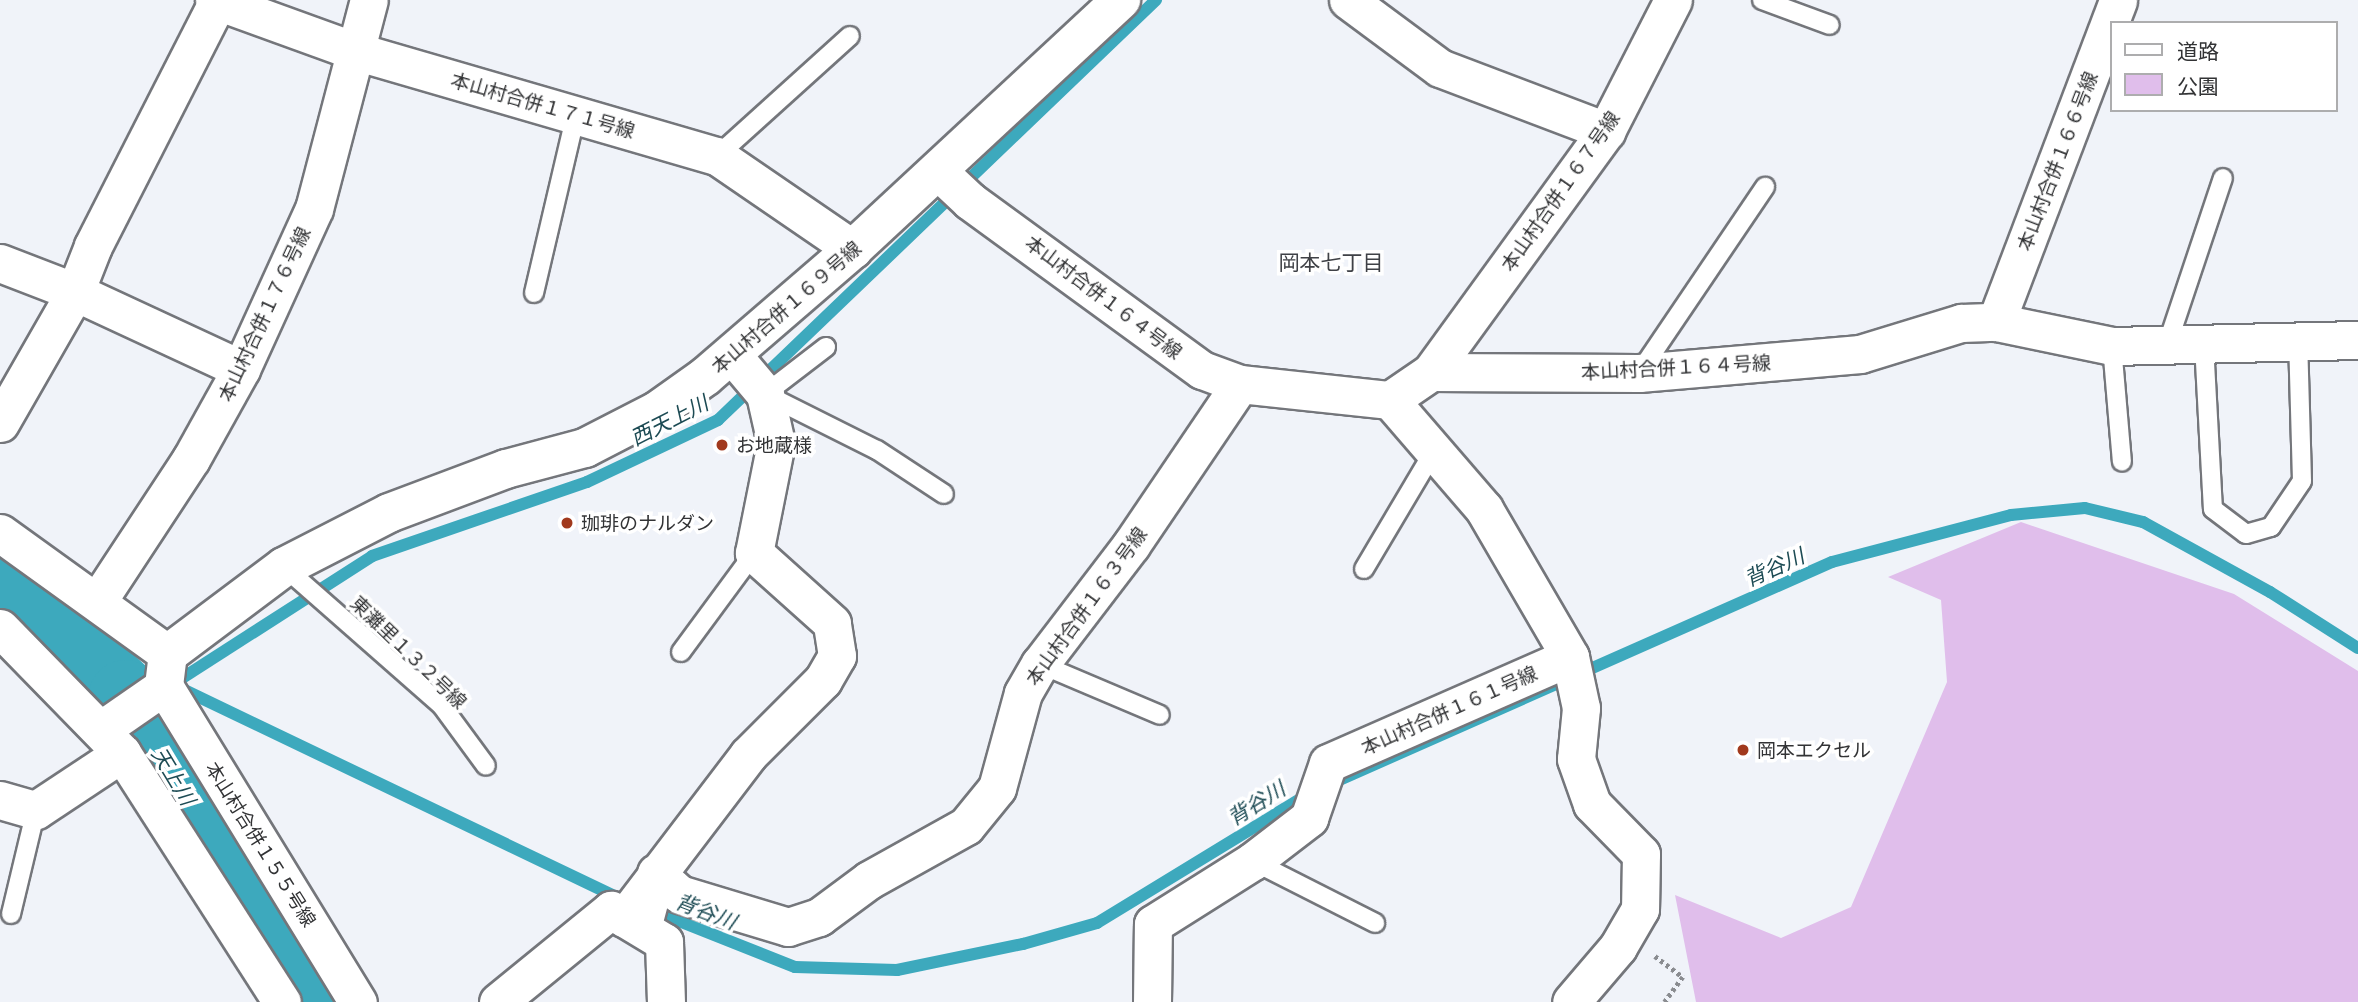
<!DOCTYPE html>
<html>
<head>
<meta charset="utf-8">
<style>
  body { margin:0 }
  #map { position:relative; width:2358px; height:1002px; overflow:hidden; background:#f0f3f9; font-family:Barlow,"Noto Sans JP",sans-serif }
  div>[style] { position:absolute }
  .green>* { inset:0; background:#e0beeb }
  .stream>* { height:12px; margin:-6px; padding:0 6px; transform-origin:6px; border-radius:6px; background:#3da9bd }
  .river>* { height:72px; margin:-36px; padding:0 36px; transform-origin:36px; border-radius:36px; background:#3da9bd }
  .path>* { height:4.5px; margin-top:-2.25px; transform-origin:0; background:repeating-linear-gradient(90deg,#8a8c90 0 3.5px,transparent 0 7px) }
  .roads { filter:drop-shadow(2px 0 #74767b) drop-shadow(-2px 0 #74767b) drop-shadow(0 2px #74767b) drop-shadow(0 -2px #74767b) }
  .service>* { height:18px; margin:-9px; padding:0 9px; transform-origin:9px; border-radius:9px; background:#fff }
  .minor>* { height:37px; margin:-18.5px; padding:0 18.5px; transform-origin:18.5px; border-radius:18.5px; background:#fff }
  .tertiary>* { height:38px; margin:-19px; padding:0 19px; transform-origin:19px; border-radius:19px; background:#fff }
  .dots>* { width:19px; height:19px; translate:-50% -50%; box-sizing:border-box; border:4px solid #fff; border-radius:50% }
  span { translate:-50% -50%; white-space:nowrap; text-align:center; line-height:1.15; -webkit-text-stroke:7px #fff; paint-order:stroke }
  .street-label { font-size:19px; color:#323335 }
  .poi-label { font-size:19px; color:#323335 }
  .left { translate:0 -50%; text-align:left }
  .neighbourhood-label { font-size:21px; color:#3f4146 }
  .water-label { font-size:21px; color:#1d4b54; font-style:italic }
  .legend { position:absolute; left:2110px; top:21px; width:228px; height:91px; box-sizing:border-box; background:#fff; border:2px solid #adadae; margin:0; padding:9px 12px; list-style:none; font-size:21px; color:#323335 }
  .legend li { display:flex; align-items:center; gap:14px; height:35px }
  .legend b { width:35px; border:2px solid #adadae }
</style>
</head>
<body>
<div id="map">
  <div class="green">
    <i style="clip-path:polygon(2021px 522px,2234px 594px,2358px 671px,2358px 1002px,1696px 1002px,1675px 895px,1781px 938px,1851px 907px,1947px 682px,1941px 600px,1888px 577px)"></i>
  </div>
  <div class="stream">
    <i style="left:102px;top:670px;width:34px;rotate:10deg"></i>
    <i style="left:173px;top:684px;width:237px;rotate:-32.7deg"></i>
    <i style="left:372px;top:556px;width:227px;rotate:-19deg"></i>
    <i style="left:587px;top:482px;width:145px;rotate:-25.3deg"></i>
    <i style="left:718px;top:420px;width:607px;rotate:-43.8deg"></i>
    <i style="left:176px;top:686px;width:493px;rotate:25.6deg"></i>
    <i style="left:1328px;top:785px;width:551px;rotate:-23.87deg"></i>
    <i style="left:1832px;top:562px;width:185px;rotate:-14.7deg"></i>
    <i style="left:2011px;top:515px;width:74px;rotate:-5.4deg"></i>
    <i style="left:2085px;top:508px;width:60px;rotate:13.6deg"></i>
    <i style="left:2143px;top:522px;width:145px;rotate:28.9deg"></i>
    <i style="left:2270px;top:592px;width:104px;rotate:32.5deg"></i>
    <i style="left:651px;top:910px;width:155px;rotate:21.6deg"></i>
    <i style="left:795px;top:967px;width:102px;rotate:1.7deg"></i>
    <i style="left:897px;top:970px;width:129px;rotate:-11.7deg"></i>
    <i style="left:1023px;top:944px;width:77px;rotate:-15.8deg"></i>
    <i style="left:1097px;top:923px;width:247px;rotate:-31.4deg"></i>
  </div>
  <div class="river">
    <i style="left:0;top:578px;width:172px;rotate:43.3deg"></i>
    <i style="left:125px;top:696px;width:359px;rotate:58.6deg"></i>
  </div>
  <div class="path">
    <i style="left:1655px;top:956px;width:35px;rotate:37deg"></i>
    <i style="left:1683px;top:977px;width:31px;rotate:126deg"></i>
  </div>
  <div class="roads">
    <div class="service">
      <i style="left:1762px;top:0;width:72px;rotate:20.2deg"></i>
      <i style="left:717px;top:156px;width:179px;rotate:-42.1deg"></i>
      <i style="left:534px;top:293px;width:184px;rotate:-76.8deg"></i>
      <i style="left:2204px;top:344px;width:165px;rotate:86.9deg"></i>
      <i style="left:2213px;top:509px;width:41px;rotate:37.1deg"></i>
      <i style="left:2246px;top:534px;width:26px;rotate:-16deg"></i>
      <i style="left:2271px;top:527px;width:55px;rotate:-56deg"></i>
      <i style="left:2302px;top:481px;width:140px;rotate:-91.6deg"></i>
      <i style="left:2167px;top:345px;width:176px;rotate:-71.5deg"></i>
      <i style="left:2112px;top:346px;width:116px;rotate:85.1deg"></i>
      <i style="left:826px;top:347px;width:77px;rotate:142.4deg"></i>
      <i style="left:765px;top:394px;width:125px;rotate:26.6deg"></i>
      <i style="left:877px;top:450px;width:80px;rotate:33.3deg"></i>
      <i style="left:1639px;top:373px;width:225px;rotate:-55.9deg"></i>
      <i style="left:284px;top:567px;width:210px;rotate:41.3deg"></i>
      <i style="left:442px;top:706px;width:74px;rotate:53.7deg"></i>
      <i style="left:1364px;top:569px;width:137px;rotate:-59.3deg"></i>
      <i style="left:681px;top:652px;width:123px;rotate:-53.6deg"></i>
      <i style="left:1040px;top:664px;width:130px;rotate:23deg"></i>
      <i style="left:1253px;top:861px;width:137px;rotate:26.9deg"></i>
      <i style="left:11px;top:914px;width:107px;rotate:-76.5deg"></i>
      <i style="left:651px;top:934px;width:55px;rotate:-75.2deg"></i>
    </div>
    <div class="minor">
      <i style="left:214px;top:0;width:153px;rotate:19.9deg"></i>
      <i style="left:358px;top:52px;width:374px;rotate:16.2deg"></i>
      <i style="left:717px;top:156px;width:165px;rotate:34.4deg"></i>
      <i style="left:1348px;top:0;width:114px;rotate:36.5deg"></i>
      <i style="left:1440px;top:68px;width:178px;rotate:20.8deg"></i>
      <i style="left:937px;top:170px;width:45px;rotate:43.2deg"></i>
      <i style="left:970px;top:201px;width:287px;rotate:36.1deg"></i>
      <i style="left:1202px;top:370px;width:40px;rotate:20.2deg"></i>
      <i style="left:1240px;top:384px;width:151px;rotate:6.1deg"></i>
      <i style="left:1390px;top:400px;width:50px;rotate:-34.3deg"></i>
      <i style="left:1431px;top:372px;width:208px;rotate:0.3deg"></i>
      <i style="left:1639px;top:373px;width:222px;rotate:-4.9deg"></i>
      <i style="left:1860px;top:354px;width:106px;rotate:-17.1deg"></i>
      <i style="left:1961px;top:323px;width:35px;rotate:-2deg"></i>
      <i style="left:1996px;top:322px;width:118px;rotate:11.7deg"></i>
      <i style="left:2112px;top:346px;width:246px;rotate:-1.4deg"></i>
      <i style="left:0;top:263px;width:80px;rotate:21.1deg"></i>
      <i style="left:75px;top:292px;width:183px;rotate:24.9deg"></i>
      <i style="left:1996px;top:322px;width:344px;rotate:-69.2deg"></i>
      <i style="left:1431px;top:372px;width:298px;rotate:-54deg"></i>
      <i style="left:1606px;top:131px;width:147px;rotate:-62.9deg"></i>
      <i style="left:1390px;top:400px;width:144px;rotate:49.2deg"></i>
      <i style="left:1484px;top:509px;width:171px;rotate:59.8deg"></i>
      <i style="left:1570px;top:657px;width:52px;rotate:77.8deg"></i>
      <i style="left:1581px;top:708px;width:51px;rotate:95.6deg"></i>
      <i style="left:1576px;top:759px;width:48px;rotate:70.4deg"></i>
      <i style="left:1592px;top:804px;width:70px;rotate:45.6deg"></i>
      <i style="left:1641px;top:854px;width:55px;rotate:91deg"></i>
      <i style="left:1640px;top:909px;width:44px;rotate:120.1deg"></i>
      <i style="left:1618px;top:947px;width:72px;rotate:130.5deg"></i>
      <i style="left:0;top:423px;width:151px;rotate:-60.2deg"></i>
      <i style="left:75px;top:292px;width:49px;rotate:-68.6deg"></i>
      <i style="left:93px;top:246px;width:275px;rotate:-63deg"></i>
      <i style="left:0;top:533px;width:207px;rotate:35.8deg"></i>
      <i style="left:97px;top:602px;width:171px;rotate:-56.7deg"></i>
      <i style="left:191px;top:459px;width:103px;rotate:-60.9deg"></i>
      <i style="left:241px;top:369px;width:176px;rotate:-65.5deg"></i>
      <i style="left:314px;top:209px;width:216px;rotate:-75.3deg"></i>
      <i style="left:0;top:628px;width:175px;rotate:45.7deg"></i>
      <i style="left:122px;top:753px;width:296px;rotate:57.3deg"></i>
      <i style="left:102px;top:729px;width:75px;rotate:-34.7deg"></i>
      <i style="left:164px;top:686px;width:371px;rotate:58.5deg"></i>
      <i style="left:0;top:800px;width:37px;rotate:16deg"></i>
      <i style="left:36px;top:810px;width:103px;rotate:-33.5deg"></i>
      <i style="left:656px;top:873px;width:31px;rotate:42deg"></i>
      <i style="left:679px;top:894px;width:114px;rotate:16.8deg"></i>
      <i style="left:788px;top:927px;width:33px;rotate:-18deg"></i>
      <i style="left:819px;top:917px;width:62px;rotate:-36.5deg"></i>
      <i style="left:869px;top:880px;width:111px;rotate:-29.1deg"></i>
      <i style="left:966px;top:826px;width:49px;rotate:-50.8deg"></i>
      <i style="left:997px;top:788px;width:98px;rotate:-74.7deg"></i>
      <i style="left:1023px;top:693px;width:34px;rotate:-60deg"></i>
      <i style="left:1040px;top:664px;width:150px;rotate:-52.6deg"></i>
      <i style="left:1131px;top:545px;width:194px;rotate:-55.9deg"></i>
      <i style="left:624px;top:918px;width:205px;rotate:-52.7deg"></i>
      <i style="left:748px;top:755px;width:106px;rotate:-45deg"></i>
      <i style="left:823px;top:680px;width:28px;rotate:-60deg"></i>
      <i style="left:837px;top:656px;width:33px;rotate:-99deg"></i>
      <i style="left:832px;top:623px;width:105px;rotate:-138.1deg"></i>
      <i style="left:754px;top:553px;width:112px;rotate:-78.7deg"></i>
      <i style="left:776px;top:443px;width:50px;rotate:-102.7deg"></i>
      <i style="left:765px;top:394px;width:50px;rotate:-130.1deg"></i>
      <i style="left:498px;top:1002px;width:146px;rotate:-39.2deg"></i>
      <i style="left:611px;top:910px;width:62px;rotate:31.1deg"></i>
      <i style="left:664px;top:942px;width:60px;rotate:88.1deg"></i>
      <i style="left:1152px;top:1002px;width:78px;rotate:-89.3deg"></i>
      <i style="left:1153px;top:924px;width:118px;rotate:-32.2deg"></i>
      <i style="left:1253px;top:861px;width:71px;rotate:-37.5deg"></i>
      <i style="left:1309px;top:818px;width:58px;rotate:-70.9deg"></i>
      <i style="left:1328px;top:763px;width:264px;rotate:-23.7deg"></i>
    </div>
    <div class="tertiary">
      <i style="left:164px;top:686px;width:32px;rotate:-83deg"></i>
      <i style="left:168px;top:654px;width:145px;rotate:-36.9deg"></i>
      <i style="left:284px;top:567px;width:118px;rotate:-27.2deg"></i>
      <i style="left:389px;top:513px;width:125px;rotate:-20.6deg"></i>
      <i style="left:506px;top:469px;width:82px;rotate:-14.9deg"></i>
      <i style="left:585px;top:448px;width:81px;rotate:-27.2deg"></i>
      <i style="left:657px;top:411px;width:60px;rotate:-35.5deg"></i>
      <i style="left:706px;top:376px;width:194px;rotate:-40.8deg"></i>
      <i style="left:853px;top:249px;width:366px;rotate:-42.9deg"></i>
    </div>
  </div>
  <div class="dots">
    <i style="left:722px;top:445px;background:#a1391d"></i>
    <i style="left:567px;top:523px;background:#a1391d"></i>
    <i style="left:1743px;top:750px;background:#a1391d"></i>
  </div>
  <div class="street-label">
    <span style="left:543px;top:105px;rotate:16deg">本山村合併１７１号線</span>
    <span style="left:2057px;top:161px;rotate:-69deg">本山村合併１６６号線</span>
    <span style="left:1560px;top:191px;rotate:-55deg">本山村合併１６７号線</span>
    <span style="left:1104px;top:297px;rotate:37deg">本山村合併１６４号線</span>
    <span style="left:786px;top:307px;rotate:-41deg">本山村合併１６９号線</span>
    <span style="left:264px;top:314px;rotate:-65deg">本山村合併１７６号線</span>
    <span style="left:1676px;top:367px;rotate:-3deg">本山村合併１６４号線</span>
    <span style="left:1086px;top:606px;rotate:-54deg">本山村合併１６３号線</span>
    <span style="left:409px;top:652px;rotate:44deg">東灘里１３２号線</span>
    <span style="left:1449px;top:710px;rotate:-24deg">本山村合併１６１号線</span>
    <span style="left:261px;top:844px;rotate:58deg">本山村合併１５５号線</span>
  </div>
  <div class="poi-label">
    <span class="left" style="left:736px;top:445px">お地蔵様</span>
    <span class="left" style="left:581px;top:523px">珈琲のナルダン</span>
    <span class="left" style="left:1757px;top:750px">岡本エクセル</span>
  </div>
  <div class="neighbourhood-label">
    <span style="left:1331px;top:262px">岡本七丁目</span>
  </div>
  <div class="water-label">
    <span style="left:669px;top:420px;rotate:-27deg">西天上川</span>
    <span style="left:1774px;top:567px;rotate:-24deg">背谷川</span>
    <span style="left:174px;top:776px;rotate:59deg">天上川</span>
    <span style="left:1256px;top:803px;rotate:-32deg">背谷川</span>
    <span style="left:706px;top:911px;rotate:21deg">背谷川</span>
  </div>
  <ul class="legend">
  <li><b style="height:9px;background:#fff"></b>道路</li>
  <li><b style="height:19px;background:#e0beeb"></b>公園</li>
  </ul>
</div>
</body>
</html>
